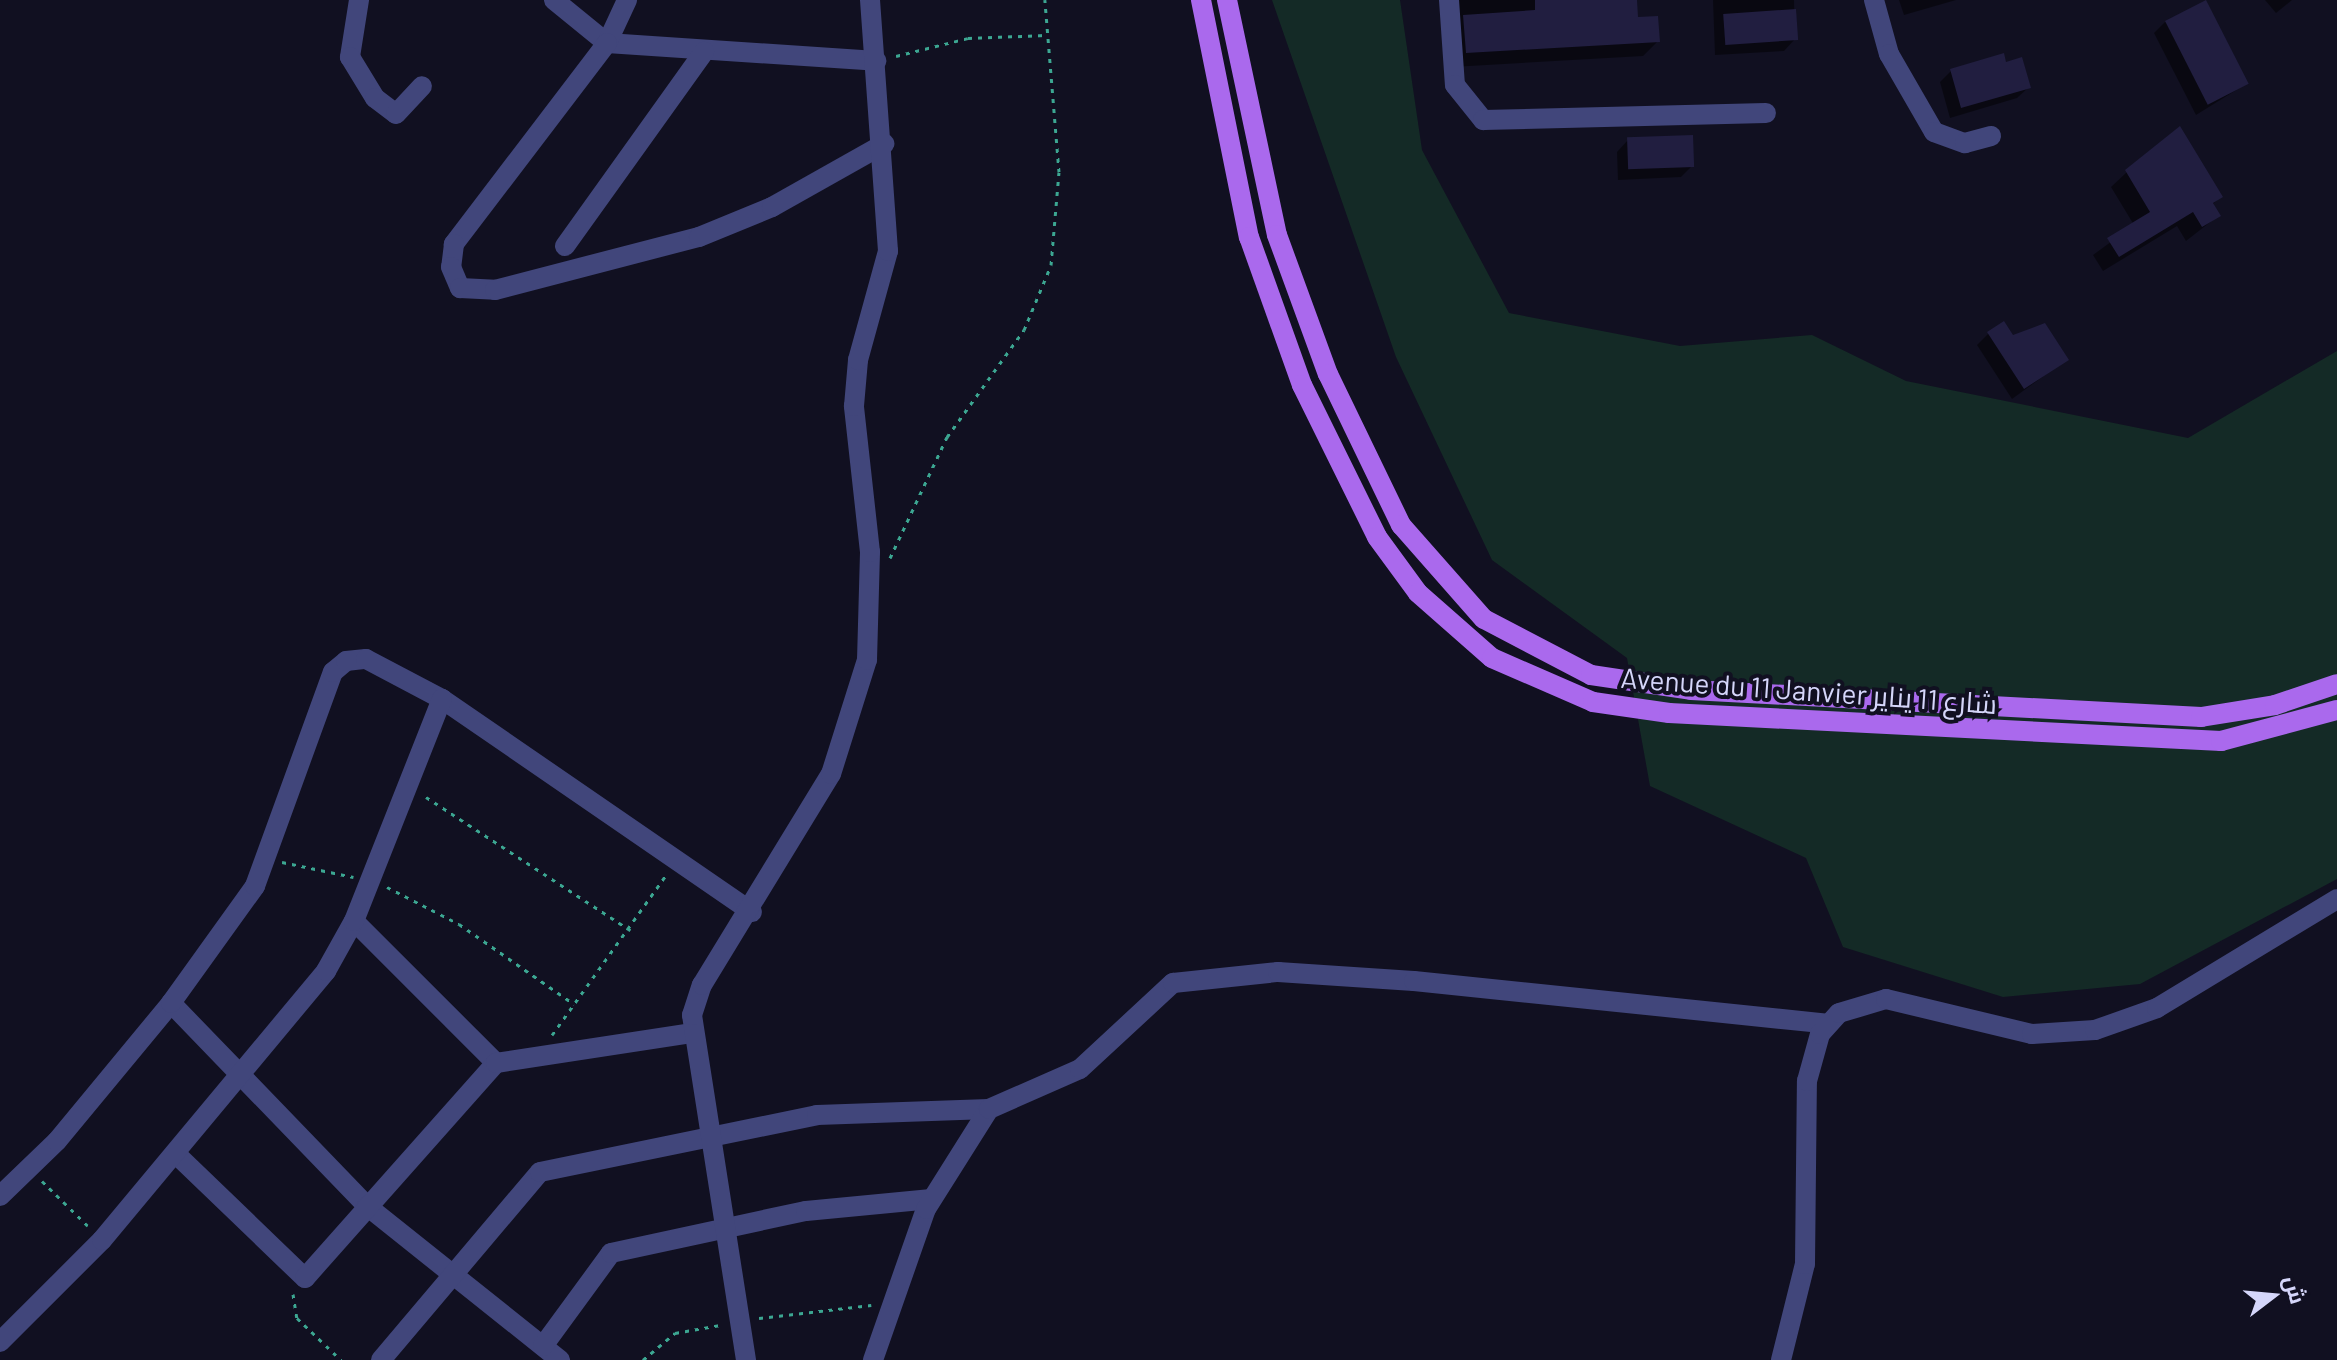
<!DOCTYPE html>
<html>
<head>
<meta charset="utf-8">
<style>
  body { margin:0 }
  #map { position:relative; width:2337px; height:1360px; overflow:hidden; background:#111021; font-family:Barlow,Cairo,sans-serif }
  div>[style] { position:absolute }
  .green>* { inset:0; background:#142a26 }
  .shadow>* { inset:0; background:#0007 }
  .building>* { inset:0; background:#211e40; transform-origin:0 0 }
  .path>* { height:3px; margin-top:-1.5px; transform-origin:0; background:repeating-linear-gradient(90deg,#3ca792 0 4px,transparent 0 10px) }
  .minor>* { height:20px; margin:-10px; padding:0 10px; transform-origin:10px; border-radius:10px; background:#41467b }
  .major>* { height:20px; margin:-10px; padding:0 10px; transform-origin:10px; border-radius:10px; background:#aa69ed }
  span { translate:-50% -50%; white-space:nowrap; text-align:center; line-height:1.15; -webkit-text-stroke:8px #111021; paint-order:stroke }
  .street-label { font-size:28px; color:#d5d6fa }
  .north { position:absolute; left:2233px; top:1256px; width:80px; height:80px; -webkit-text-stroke:6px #111021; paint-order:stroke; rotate:74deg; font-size:22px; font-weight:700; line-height:32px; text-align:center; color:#d5d6fa }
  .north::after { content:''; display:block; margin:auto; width:28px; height:36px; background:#d5d6fa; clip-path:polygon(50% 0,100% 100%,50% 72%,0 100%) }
</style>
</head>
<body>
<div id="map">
  <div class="green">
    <i style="clip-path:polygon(1272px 0,1400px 0,1422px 150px,1509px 313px,1680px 346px,1812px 335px,1906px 381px,2188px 438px,2337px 351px,2337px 879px,2140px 984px,2003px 997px,1843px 947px,1806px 858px,1650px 786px,1627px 658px,1492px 560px,1396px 357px)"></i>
  </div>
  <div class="shadow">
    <i style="clip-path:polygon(1451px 0,1635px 0,1636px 19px,1658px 41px,1643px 56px,1452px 67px)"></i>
    <i style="clip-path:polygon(1713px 0,1794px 0,1795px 39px,1784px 51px,1715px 55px)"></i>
    <i style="clip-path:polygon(1899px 0,1956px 0,1904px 15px)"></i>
    <i style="clip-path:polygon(2265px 0,2292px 0,2276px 13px)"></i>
    <i style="clip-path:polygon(2166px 21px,2246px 84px,2196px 115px,2154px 33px)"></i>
    <i style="clip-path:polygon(2005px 64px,2029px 87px,2017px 98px,1950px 118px,1940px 82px,1951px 71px)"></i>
    <i style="clip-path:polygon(1628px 140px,1692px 166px,1681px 177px,1618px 180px,1617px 152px)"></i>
    <i style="clip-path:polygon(2127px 172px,2220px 197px,2212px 205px,2218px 216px,2186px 241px,2177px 226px,2103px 271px,2093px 255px,2134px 225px,2111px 187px)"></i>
    <i style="clip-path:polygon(1988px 334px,2013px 338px,2066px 360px,2012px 399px,1977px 345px)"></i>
  </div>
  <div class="building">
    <i style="clip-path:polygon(1535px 0,1637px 0,1638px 17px,1658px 16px,1660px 42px,1466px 53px,1463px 15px,1535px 10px)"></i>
    <i style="left:2206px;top:0;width:94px;height:46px;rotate:63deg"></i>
    <i style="left:1796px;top:9px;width:31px;height:73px;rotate:86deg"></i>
    <i style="clip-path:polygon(2004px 53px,2006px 62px,2022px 57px,2031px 88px,1961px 108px,1950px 69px)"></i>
    <i style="clip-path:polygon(2180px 126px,2223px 197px,2213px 203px,2221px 216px,2202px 227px,2193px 212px,2119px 257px,2107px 238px,2150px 212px,2125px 170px)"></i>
    <i style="left:1693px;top:135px;width:32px;height:66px;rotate:88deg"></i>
    <i style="clip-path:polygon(2004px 321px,2013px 335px,2045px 323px,2069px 360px,2024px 389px,1987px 332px)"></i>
  </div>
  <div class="path">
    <i style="left:896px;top:56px;width:74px;rotate:-14deg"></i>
    <i style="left:968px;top:38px;width:78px;rotate:-2.2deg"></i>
    <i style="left:890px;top:558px;width:134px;rotate:-64.8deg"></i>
    <i style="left:947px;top:437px;width:132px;rotate:-54.3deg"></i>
    <i style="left:1024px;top:330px;width:70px;rotate:-67.4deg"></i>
    <i style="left:1051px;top:265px;width:93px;rotate:-85.1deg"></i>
    <i style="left:1059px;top:172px;width:173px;rotate:-94.7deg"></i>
    <i style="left:426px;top:797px;width:244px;rotate:33.1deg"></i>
    <i style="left:282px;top:862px;width:73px;rotate:11.9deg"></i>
    <i style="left:387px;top:887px;width:81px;rotate:27.2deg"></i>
    <i style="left:459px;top:924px;width:140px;rotate:34.8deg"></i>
    <i style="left:552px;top:1035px;width:196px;rotate:-54.5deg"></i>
    <i style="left:42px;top:1181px;width:64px;rotate:44.4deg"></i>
    <i style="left:293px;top:1294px;width:24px;rotate:81deg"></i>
    <i style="left:297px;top:1318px;width:61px;rotate:43.7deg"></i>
    <i style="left:759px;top:1318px;width:113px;rotate:-6.6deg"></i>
    <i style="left:643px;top:1360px;width:42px;rotate:-40.2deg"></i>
    <i style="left:675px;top:1333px;width:46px;rotate:-10.1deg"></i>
  </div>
  <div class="minor">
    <i style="left:359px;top:0;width:58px;rotate:99deg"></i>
    <i style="left:350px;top:57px;width:48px;rotate:58.6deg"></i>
    <i style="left:375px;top:98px;width:26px;rotate:37deg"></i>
    <i style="left:396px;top:114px;width:38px;rotate:-47deg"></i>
    <i style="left:554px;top:0;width:68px;rotate:39.1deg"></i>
    <i style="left:607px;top:43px;width:270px;rotate:3.8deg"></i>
    <i style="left:627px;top:0;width:47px;rotate:114.9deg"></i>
    <i style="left:607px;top:43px;width:253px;rotate:127.3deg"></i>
    <i style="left:454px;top:244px;width:23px;rotate:97deg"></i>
    <i style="left:451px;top:267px;width:23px;rotate:67deg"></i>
    <i style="left:460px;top:288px;width:35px;rotate:3deg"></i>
    <i style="left:495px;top:290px;width:211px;rotate:-14.6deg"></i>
    <i style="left:699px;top:237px;width:79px;rotate:-22.3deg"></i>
    <i style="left:772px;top:207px;width:129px;rotate:-29.4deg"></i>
    <i style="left:1449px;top:0;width:85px;rotate:86deg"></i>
    <i style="left:1455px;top:85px;width:45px;rotate:51.3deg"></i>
    <i style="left:1483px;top:120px;width:283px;rotate:-1.4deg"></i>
    <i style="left:1874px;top:0;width:56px;rotate:74.5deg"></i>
    <i style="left:1889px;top:54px;width:90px;rotate:60deg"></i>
    <i style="left:1934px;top:132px;width:33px;rotate:20deg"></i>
    <i style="left:1965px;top:143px;width:27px;rotate:-15deg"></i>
    <i style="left:565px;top:246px;width:239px;rotate:-54.4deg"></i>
    <i style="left:354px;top:921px;width:201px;rotate:45deg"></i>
    <i style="left:171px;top:1003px;width:282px;rotate:46deg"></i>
    <i style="left:367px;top:1206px;width:247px;rotate:38.6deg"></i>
    <i style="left:176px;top:1154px;width:179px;rotate:43.9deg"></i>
    <i style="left:305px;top:1278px;width:288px;rotate:-48.4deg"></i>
    <i style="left:496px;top:1063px;width:199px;rotate:-8.7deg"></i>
    <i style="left:0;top:1196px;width:79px;rotate:-44deg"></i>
    <i style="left:57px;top:1141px;width:179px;rotate:-50.4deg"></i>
    <i style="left:171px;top:1003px;width:144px;rotate:-54.3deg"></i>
    <i style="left:255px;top:886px;width:228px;rotate:-70deg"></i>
    <i style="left:333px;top:672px;width:17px;rotate:-40deg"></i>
    <i style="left:346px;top:661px;width:20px;rotate:-6deg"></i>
    <i style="left:366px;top:659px;width:86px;rotate:27.8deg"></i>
    <i style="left:442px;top:699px;width:376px;rotate:34.5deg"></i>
    <i style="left:0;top:1342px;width:144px;rotate:-45deg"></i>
    <i style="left:102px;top:1240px;width:350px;rotate:-50.2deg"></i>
    <i style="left:326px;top:971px;width:57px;rotate:-60.8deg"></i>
    <i style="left:354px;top:921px;width:239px;rotate:-68.4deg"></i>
    <i style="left:543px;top:1346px;width:115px;rotate:-53.8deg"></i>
    <i style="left:611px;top:1253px;width:199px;rotate:-12.2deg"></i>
    <i style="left:806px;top:1211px;width:126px;rotate:-5.5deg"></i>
    <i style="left:381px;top:1360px;width:246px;rotate:-49.8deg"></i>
    <i style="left:540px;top:1172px;width:283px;rotate:-11.6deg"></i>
    <i style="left:817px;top:1115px;width:172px;rotate:-2deg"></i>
    <i style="left:746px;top:1360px;width:349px;rotate:-98.9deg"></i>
    <i style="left:692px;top:1015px;width:32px;rotate:-72deg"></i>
    <i style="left:702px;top:985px;width:247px;rotate:-58.6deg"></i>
    <i style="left:831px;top:774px;width:120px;rotate:-72.5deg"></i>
    <i style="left:867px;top:660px;width:108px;rotate:-88.4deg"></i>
    <i style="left:870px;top:552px;width:147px;rotate:-96.3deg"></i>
    <i style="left:854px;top:406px;width:46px;rotate:-85deg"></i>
    <i style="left:858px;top:360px;width:113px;rotate:-74.6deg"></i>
    <i style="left:888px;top:251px;width:252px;rotate:-94.1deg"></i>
    <i style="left:873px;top:1360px;width:160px;rotate:-70.7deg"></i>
    <i style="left:926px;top:1209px;width:118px;rotate:-57.8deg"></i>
    <i style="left:989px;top:1109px;width:99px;rotate:-23.7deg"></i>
    <i style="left:1080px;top:1069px;width:127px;rotate:-42.8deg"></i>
    <i style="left:1173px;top:983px;width:106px;rotate:-6deg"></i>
    <i style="left:1278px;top:972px;width:136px;rotate:3.8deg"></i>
    <i style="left:1414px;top:981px;width:415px;rotate:5.9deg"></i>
    <i style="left:1781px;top:1360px;width:99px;rotate:-76deg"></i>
    <i style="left:1805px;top:1264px;width:183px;rotate:-89.4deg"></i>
    <i style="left:1807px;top:1081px;width:49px;rotate:-74.5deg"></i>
    <i style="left:1820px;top:1034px;width:28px;rotate:-48deg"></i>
    <i style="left:1839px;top:1013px;width:49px;rotate:-16.6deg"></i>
    <i style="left:1886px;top:999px;width:150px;rotate:13.5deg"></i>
    <i style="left:2032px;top:1034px;width:63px;rotate:-3.6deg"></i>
    <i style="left:2095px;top:1030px;width:66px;rotate:-19.5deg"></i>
    <i style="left:2157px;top:1008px;width:210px;rotate:-31.2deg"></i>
  </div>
  <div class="major">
    <i style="left:1201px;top:0;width:242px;rotate:78.6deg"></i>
    <i style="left:1249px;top:237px;width:157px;rotate:70.3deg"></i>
    <i style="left:1302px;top:385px;width:169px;rotate:63.7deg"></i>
    <i style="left:1377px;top:537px;width:69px;rotate:53.8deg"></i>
    <i style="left:1418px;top:593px;width:98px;rotate:41.3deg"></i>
    <i style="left:1492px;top:658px;width:110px;rotate:23.5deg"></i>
    <i style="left:1593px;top:702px;width:77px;rotate:8.2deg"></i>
    <i style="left:1669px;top:713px;width:553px;rotate:2.9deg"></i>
    <i style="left:2221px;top:741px;width:120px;rotate:-15deg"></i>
    <i style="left:1227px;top:0;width:240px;rotate:78deg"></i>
    <i style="left:1277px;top:235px;width:148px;rotate:69.9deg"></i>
    <i style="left:1328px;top:374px;width:168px;rotate:64.2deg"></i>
    <i style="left:1401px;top:525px;width:125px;rotate:48.6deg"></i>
    <i style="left:1484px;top:619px;width:121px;rotate:27.6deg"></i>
    <i style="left:1591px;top:675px;width:101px;rotate:8.5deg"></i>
    <i style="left:1691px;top:690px;width:511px;rotate:3.03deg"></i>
    <i style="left:2201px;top:717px;width:75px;rotate:-9.2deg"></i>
    <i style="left:2275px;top:705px;width:65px;rotate:-18.7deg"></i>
  </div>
  <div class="street-label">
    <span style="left:1809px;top:690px;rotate:4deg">Avenue du 11 Janvier شارع 11 يناير</span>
  </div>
  <div class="north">ش</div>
</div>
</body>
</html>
